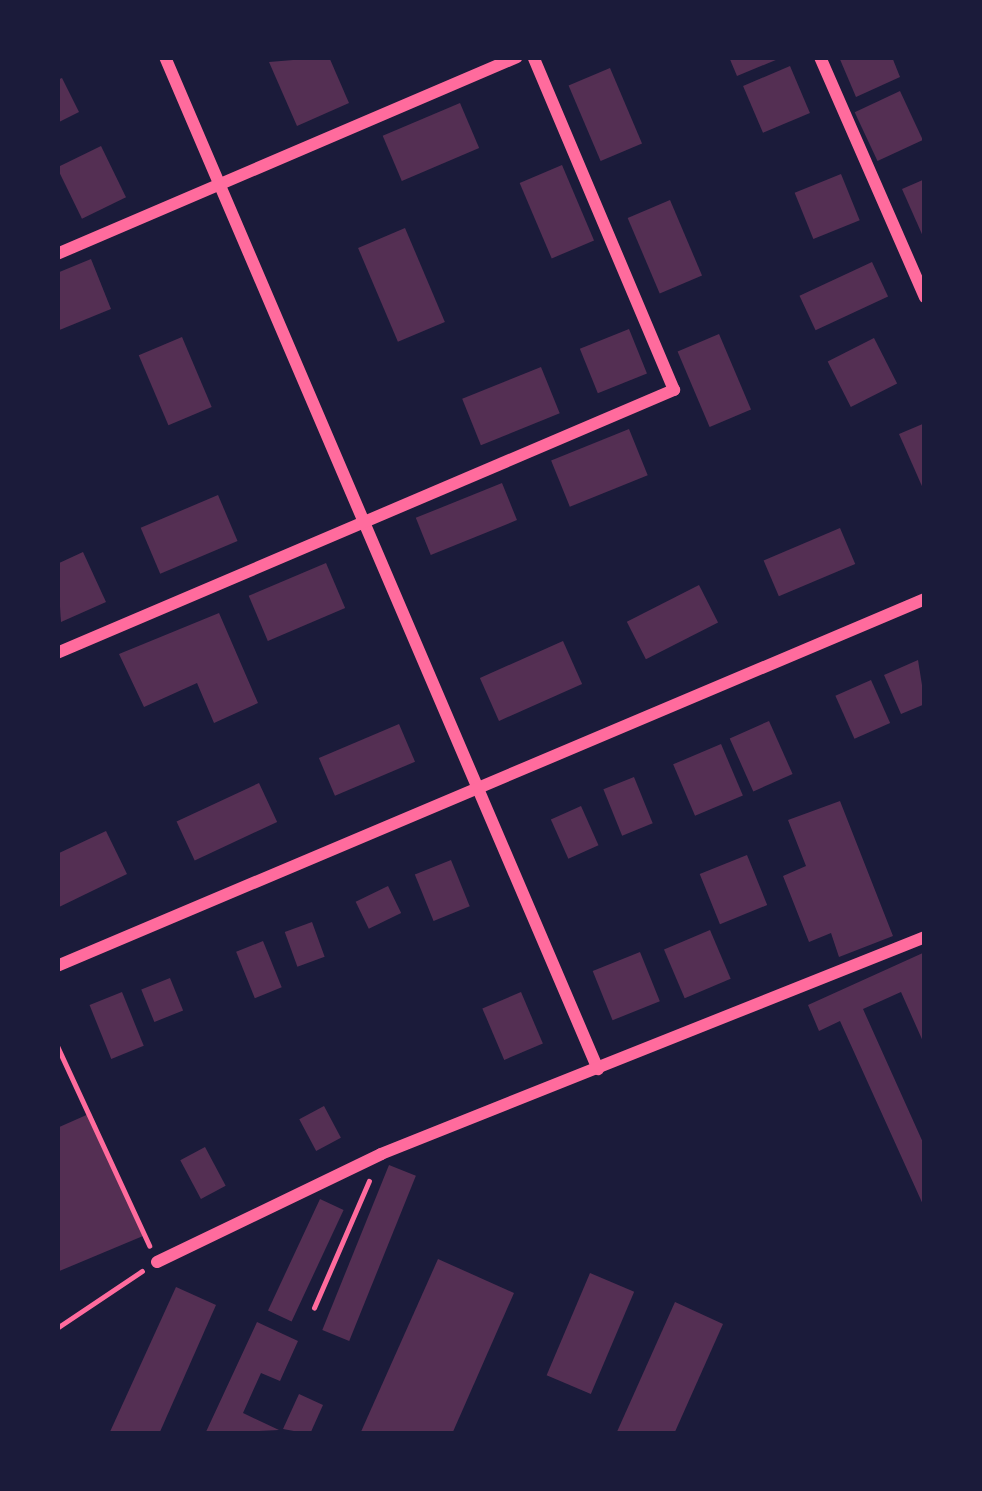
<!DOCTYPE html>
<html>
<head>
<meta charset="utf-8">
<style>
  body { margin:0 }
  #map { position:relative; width:982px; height:1491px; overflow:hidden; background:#1b1b3a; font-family:Montserrat,sans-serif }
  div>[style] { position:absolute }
  .building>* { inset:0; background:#542f53; transform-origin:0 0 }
  .path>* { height:4.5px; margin:-2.25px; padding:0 2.25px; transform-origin:2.25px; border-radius:2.25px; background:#ff6b9d }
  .minor>* { height:12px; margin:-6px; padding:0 6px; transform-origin:6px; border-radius:6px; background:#ff6b9d }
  span { translate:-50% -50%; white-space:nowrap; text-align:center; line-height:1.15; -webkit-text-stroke:9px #1b1b3a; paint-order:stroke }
  .frame { position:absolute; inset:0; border:60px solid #1b1b3a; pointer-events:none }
</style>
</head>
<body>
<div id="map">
  <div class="building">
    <i style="clip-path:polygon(329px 57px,349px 103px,297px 126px,269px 62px)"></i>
    <i style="clip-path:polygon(729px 57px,783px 57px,737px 76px)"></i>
    <i style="clip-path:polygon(839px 57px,892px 57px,900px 77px,856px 97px)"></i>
    <i style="left:790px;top:66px;width:51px;height:51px;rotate:67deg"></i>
    <i style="left:610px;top:68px;width:82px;height:45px;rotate:67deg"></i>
    <i style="clip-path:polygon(62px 78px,79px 112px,57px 123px,57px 80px)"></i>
    <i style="left:900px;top:91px;width:54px;height:50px;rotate:65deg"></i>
    <i style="left:460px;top:103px;width:49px;height:84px;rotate:67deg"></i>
    <i style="left:101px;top:146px;width:57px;height:49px;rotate:64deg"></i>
    <i style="left:562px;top:165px;width:82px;height:46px;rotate:67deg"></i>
    <i style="left:841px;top:174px;width:50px;height:50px;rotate:68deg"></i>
    <i style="clip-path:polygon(925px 179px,925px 241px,902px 189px)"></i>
    <i style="left:670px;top:200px;width:82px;height:46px;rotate:67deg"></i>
    <i style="left:405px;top:228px;width:102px;height:51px;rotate:67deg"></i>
    <i style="clip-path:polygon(91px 259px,111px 309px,57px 331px,57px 273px)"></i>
    <i style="left:872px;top:262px;width:38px;height:80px;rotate:65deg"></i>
    <i style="left:629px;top:329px;width:48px;height:53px;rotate:68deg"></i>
    <i style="left:719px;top:334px;width:82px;height:45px;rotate:67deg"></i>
    <i style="left:182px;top:337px;width:76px;height:47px;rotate:67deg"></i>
    <i style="left:874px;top:338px;width:51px;height:52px;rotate:63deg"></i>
    <i style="left:541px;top:367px;width:50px;height:85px;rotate:68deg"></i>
    <i style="clip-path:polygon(925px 423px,925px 493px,899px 434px)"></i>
    <i style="left:629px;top:429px;width:50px;height:84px;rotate:68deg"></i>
    <i style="left:502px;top:483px;width:40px;height:93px;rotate:68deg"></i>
    <i style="left:218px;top:495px;width:50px;height:84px;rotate:67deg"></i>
    <i style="left:840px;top:528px;width:39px;height:83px;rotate:67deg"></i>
    <i style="clip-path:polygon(83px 552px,106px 602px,61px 622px,57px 564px)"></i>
    <i style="left:326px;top:563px;width:49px;height:84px;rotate:67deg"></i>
    <i style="left:699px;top:585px;width:42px;height:81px;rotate:63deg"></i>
    <i style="clip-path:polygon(219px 613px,258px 703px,214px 723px,197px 683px,144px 707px,119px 654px)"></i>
    <i style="left:563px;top:641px;width:47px;height:91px;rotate:66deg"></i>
    <i style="clip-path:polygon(918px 660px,925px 704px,901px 714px,884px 675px)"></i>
    <i style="left:871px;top:680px;width:47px;height:39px;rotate:66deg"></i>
    <i style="left:769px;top:721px;width:58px;height:43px;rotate:66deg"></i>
    <i style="left:399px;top:724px;width:41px;height:87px;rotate:67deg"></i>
    <i style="left:721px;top:744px;width:56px;height:52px;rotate:67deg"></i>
    <i style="left:634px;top:777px;width:50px;height:33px;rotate:68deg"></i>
    <i style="left:259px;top:783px;width:43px;height:91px;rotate:65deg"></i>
    <i style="clip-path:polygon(840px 801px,893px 936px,839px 957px,831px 933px,809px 942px,783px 876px,806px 866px,788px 820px)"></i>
    <i style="left:581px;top:806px;width:43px;height:33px;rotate:66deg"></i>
    <i style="clip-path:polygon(106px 831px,127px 874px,57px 908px,57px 854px)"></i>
    <i style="left:747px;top:855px;width:54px;height:51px;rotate:68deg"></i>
    <i style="left:451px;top:860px;width:50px;height:39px;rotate:68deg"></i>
    <i style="left:388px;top:886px;width:30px;height:36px;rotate:64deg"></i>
    <i style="left:312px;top:922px;width:37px;height:29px;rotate:70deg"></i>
    <i style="left:710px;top:930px;width:53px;height:50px;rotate:67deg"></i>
    <i style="left:263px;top:941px;width:50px;height:29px;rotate:68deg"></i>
    <i style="left:640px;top:952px;width:53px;height:51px;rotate:68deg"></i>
    <i style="clip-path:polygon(925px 952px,925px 1046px,901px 992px,863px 1009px,925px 1147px,925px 1209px,840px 1021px,819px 1031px,808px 1005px)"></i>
    <i style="left:170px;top:978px;width:35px;height:31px;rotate:68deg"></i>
    <i style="left:122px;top:992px;width:58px;height:35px;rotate:68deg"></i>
    <i style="left:521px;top:992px;width:56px;height:42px;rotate:67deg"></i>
    <i style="left:324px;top:1106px;width:36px;height:28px;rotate:62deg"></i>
    <i style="clip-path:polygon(91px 1113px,143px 1236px,57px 1272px,57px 1128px)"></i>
    <i style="left:205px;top:1147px;width:44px;height:28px;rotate:62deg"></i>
    <i style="left:389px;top:1165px;width:29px;height:178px;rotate:22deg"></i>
    <i style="left:320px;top:1199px;width:26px;height:123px;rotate:25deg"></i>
    <i style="clip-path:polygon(438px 1259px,514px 1293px,452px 1434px,360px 1434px)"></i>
    <i style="left:590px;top:1273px;width:48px;height:111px;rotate:23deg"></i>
    <i style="clip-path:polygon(176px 1287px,216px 1305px,159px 1434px,109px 1434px)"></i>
    <i style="clip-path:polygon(675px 1302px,723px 1324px,674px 1434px,616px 1434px)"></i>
    <i style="clip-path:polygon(257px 1322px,298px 1341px,280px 1381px,261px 1373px,243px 1413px,279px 1430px,205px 1434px)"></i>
    <i style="clip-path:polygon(299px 1394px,323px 1405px,310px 1434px,283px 1429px)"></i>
  </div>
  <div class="path">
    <i style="left:57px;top:1045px;width:221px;rotate:65.2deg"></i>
    <i style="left:314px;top:1308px;width:138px;rotate:-66.6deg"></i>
    <i style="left:57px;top:1328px;width:102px;rotate:-33.8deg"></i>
  </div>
  <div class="minor">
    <i style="left:165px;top:57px;width:1101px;rotate:66.84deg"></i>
    <i style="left:820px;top:57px;width:262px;rotate:66.4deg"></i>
    <i style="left:57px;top:254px;width:500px;rotate:-23.18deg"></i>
    <i style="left:57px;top:653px;width:671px;rotate:-23.09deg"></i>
    <i style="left:674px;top:390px;width:362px;rotate:-112.9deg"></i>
    <i style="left:57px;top:966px;width:942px;rotate:-22.92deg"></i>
    <i style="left:157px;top:1262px;width:249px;rotate:-25.7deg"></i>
    <i style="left:381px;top:1154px;width:586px;rotate:-21.75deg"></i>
  </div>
  <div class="frame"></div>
</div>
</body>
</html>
